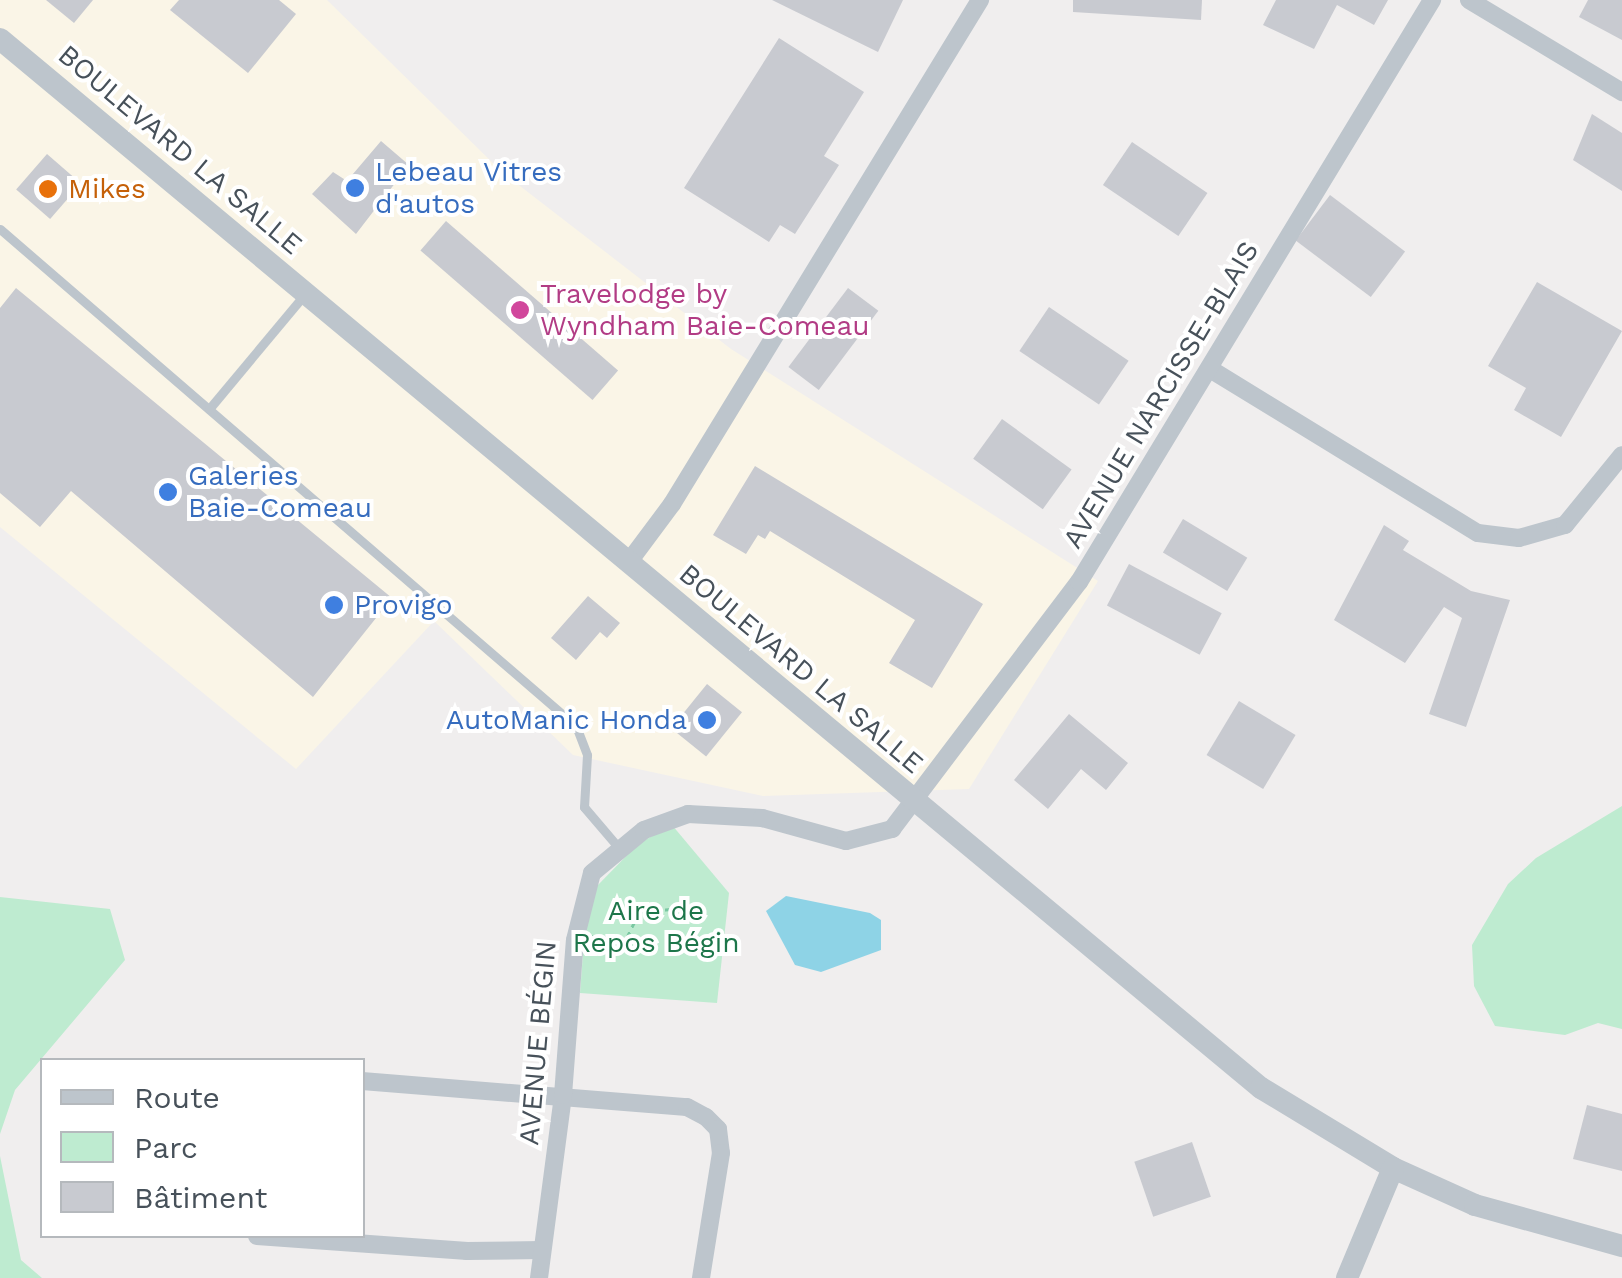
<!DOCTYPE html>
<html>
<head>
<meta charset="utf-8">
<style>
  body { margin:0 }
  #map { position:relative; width:1622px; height:1278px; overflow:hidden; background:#f0eeee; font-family:"Work Sans",sans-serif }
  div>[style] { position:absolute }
  .commercial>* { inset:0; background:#faf5e7 }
  .green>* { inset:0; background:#beebd0 }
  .water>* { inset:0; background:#8ed3e6 }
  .building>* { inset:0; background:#c8cad0; transform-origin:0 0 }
  .path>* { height:2.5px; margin-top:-1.25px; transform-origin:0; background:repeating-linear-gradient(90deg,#79c7a1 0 8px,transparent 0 13px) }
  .service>* { height:9px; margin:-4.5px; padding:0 4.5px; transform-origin:4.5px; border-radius:4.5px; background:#bdc5cc }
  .minor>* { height:18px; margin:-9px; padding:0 9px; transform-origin:9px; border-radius:9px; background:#bdc5cc }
  .tertiary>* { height:22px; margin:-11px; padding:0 11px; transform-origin:11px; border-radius:11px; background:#bdc5cc }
  .dots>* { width:28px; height:28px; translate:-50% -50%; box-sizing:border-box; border:5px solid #fff; border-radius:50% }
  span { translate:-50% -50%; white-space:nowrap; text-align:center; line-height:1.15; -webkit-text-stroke:8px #fff; paint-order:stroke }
  .street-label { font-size:28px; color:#47515a }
  .shop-label { font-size:28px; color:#366cbe }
  .left { translate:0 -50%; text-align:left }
  .right { translate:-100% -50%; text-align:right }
  .food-label { font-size:28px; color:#c56008 }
  .hotel-label { font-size:28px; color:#b23c85 }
  .park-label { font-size:28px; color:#1d764a }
  .legend { position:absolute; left:40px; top:1058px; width:325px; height:180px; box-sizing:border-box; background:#fff; border:2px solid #b5b9bd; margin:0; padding:12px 18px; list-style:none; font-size:30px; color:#47515a }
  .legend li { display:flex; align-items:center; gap:20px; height:50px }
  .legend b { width:50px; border:2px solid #b5b9bd }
</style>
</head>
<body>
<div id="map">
  <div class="commercial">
    <i style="clip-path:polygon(0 0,327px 0,502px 172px,731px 349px,1098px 581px,969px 789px,763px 796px,573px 755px,434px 621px,296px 769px,0 527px)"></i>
  </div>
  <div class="green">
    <i style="clip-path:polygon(1622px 806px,1622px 1029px,1598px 1023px,1565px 1035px,1495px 1026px,1474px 986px,1472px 945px,1508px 884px,1536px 858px)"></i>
    <i style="clip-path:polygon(672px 825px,729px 893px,717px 1003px,580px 993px,586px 913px,596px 887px,638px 844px)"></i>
    <i style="clip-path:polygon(0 897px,110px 909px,125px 960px,15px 1090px,0 1134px)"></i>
    <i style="clip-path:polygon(0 1156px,21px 1260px,42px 1278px,0 1278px)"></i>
  </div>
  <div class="water">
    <i style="clip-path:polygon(786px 896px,870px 913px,881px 920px,881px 950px,821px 972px,795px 965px,766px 911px)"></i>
  </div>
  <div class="building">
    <i style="clip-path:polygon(46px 0,93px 0,74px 23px)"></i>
    <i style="clip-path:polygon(179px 0,279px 0,296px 14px,248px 73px,170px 10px)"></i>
    <i style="clip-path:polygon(772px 0,903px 0,878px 52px)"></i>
    <i style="clip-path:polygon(1073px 0,1202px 0,1201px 20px,1073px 12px)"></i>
    <i style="clip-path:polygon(1276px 0,1388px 0,1374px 25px,1337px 5px,1314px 49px,1263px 25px)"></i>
    <i style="clip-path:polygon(1588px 0,1622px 0,1622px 40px,1579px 17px)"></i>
    <i style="clip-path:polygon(779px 38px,864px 92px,824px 156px,839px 165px,795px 234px,780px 225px,769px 242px,684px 188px)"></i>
    <i style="clip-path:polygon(1592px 114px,1622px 133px,1622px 191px,1573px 160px)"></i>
    <i style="clip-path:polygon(381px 141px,409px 165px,356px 234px,312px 194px,333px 172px,347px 181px)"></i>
    <i style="left:1132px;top:142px;width:91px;height:52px;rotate:34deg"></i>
    <i style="left:47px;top:154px;width:45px;height:47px;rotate:41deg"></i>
    <i style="left:1330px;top:195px;width:94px;height:57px;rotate:37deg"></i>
    <i style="left:446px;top:221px;width:228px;height:39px;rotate:41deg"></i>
    <i style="clip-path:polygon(1537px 282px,1622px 331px,1561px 437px,1514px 410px,1526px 388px,1488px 366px)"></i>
    <i style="clip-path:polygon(16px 288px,392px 598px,313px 697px,71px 491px,40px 527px,0 493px,0 308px)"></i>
    <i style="left:848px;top:288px;width:38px;height:99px;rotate:37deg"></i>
    <i style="left:1049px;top:307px;width:96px;height:53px;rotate:34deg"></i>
    <i style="left:1002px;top:419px;width:86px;height:49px;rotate:36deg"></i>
    <i style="clip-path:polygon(755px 466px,983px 604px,932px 688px,889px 663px,915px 620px,770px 531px,765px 539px,758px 535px,746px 554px,713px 535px)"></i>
    <i style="left:1183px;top:519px;width:75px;height:39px;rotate:31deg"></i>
    <i style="clip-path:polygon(1384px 525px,1409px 541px,1403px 550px,1471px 591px,1510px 600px,1466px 727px,1429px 714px,1462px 618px,1444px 607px,1405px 663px,1334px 620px)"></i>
    <i style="left:1129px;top:564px;width:105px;height:47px;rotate:28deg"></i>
    <i style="clip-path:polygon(588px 596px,620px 623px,607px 638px,600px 632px,576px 660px,551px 638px)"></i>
    <i style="left:707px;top:684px;width:45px;height:57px;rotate:39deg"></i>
    <i style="left:1239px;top:701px;width:66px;height:63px;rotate:31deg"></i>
    <i style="clip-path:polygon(1069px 714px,1128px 763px,1106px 790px,1081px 769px,1048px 809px,1014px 780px)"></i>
    <i style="clip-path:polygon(1587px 1105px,1622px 1114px,1622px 1171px,1573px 1159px)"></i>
    <i style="left:1192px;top:1142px;width:58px;height:61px;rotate:71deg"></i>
  </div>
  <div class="path">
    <i style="left:592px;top:936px;width:34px;rotate:5deg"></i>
    <i style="left:626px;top:939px;width:30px;rotate:-64deg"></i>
    <i style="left:639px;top:912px;width:43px;rotate:-5.3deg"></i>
  </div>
  <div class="service">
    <i style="left:0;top:229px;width:761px;rotate:40.79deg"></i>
    <i style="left:576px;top:726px;width:31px;rotate:69deg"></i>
    <i style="left:587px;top:755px;width:52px;rotate:93.3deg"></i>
    <i style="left:584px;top:807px;width:54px;rotate:49.5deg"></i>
    <i style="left:209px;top:409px;width:147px;rotate:-50.2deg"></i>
  </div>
  <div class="minor">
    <i style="left:1469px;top:0;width:179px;rotate:31deg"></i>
    <i style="left:1210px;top:369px;width:314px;rotate:31.5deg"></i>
    <i style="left:1478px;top:533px;width:41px;rotate:7deg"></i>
    <i style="left:1519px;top:538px;width:48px;rotate:-15.8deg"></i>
    <i style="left:1565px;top:525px;width:90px;rotate:-50.8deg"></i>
    <i style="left:628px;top:563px;width:74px;rotate:-53.3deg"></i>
    <i style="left:672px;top:504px;width:591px;rotate:-58.57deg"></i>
    <i style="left:362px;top:1081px;width:326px;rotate:4.6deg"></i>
    <i style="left:687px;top:1107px;width:21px;rotate:28deg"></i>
    <i style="left:706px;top:1117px;width:17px;rotate:45deg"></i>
    <i style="left:718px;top:1129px;width:24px;rotate:83deg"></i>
    <i style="left:721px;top:1153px;width:127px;rotate:99.1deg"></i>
    <i style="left:257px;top:1236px;width:211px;rotate:4.1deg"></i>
    <i style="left:467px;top:1251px;width:75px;rotate:-0.8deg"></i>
    <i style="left:539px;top:1278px;width:185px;rotate:-82.5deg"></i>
    <i style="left:563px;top:1095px;width:155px;rotate:-85.6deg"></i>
    <i style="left:575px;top:940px;width:69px;rotate:-75.8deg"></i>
    <i style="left:592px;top:873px;width:67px;rotate:-39.6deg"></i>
    <i style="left:644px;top:830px;width:47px;rotate:-20deg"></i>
    <i style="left:688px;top:814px;width:74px;rotate:3.1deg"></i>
    <i style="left:762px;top:818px;width:87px;rotate:15.3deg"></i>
    <i style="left:846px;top:841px;width:48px;rotate:-14.6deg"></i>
    <i style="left:892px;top:829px;width:310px;rotate:-52.9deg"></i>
    <i style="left:1079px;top:582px;width:681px;rotate:-58.76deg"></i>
  </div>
  <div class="tertiary">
    <i style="left:0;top:39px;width:1640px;rotate:39.76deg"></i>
    <i style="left:1261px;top:1088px;width:154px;rotate:31.2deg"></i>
    <i style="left:1393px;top:1168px;width:90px;rotate:24.3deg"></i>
    <i style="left:1475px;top:1205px;width:153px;rotate:15.6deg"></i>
    <i style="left:1347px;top:1278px;width:119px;rotate:-67.3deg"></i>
  </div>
  <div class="dots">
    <i style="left:355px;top:188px;background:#3f7fe0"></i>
    <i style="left:48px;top:189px;background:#e8710a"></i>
    <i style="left:520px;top:310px;background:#d1479c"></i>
    <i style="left:168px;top:492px;background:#3f7fe0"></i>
    <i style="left:334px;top:605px;background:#3f7fe0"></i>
    <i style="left:707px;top:720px;background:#3f7fe0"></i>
  </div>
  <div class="street-label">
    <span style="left:180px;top:150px;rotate:40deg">BOULEVARD LA SALLE</span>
    <span style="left:1161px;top:395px;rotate:-59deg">AVENUE NARCISSE-BLAIS</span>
    <span style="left:801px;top:669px;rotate:40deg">BOULEVARD LA SALLE</span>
    <span style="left:538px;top:1043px;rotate:-85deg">AVENUE BÉGIN</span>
  </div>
  <div class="shop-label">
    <span class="left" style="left:375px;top:188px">Lebeau Vitres<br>d'autos</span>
    <span class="left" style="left:188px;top:492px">Galeries<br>Baie-Comeau</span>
    <span class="left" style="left:354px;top:605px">Provigo</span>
    <span class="right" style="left:687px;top:720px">AutoManic Honda</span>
  </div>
  <div class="food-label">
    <span class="left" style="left:68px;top:189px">Mikes</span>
  </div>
  <div class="hotel-label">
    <span class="left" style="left:540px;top:310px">Travelodge by<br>Wyndham Baie-Comeau</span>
  </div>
  <div class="park-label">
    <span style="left:656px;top:927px">Aire de<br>Repos Bégin</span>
  </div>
  <ul class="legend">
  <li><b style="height:12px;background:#bdc5cc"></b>Route</li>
  <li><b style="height:28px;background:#beebd0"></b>Parc</li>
  <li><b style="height:28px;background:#c8cad0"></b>Bâtiment</li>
  </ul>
</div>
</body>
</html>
